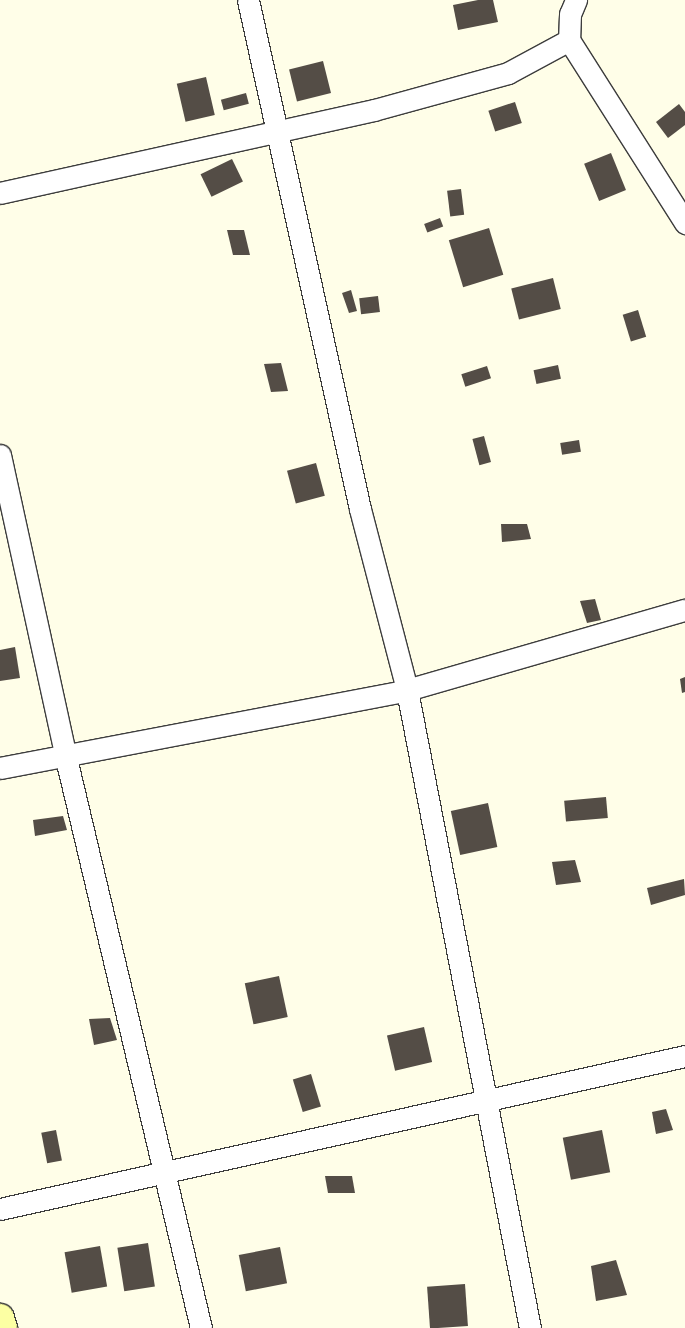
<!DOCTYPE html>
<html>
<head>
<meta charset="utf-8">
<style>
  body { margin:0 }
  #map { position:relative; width:685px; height:1328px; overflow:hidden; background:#fffee8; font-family:"PT Serif",serif }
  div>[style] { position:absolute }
  .building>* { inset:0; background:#544d46; transform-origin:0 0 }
  .roads { filter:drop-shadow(1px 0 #3d3d3d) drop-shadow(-1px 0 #3d3d3d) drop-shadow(0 1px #3d3d3d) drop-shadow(0 -1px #3d3d3d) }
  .street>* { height:21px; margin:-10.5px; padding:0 10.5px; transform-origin:10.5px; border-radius:10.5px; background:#fff }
  .secondary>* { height:28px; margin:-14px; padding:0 14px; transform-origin:14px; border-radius:14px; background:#fcffa3 }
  span { translate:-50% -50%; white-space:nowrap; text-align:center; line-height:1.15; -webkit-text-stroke:5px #fff; paint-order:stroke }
</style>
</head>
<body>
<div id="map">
  <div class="building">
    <i style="clip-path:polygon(478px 0,493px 0,498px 22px,458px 30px,453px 5px)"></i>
    <i style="left:323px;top:61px;width:33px;height:35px;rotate:76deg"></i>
    <i style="left:206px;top:77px;width:39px;height:30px;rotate:77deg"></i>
    <i style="left:246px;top:93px;width:11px;height:26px;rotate:75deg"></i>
    <i style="left:515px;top:102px;width:22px;height:28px;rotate:72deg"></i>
    <i style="clip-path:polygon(679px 104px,685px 112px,685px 125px,668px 138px,656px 122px)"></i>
    <i style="left:611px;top:153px;width:40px;height:29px;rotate:68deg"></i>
    <i style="left:232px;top:159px;width:25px;height:35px;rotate:64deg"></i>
    <i style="left:461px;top:189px;width:26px;height:14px;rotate:83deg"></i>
    <i style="left:440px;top:218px;width:9px;height:17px;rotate:69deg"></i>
    <i style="left:489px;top:228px;width:49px;height:42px;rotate:73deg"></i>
    <i style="clip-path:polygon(227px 230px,244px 230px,250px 255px,233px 255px)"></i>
    <i style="left:553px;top:278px;width:32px;height:43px;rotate:76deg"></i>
    <i style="clip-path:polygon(351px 290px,357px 311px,349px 313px,342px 293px)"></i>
    <i style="left:378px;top:296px;width:16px;height:19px;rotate:83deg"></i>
    <i style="left:638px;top:310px;width:28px;height:16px;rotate:73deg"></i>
    <i style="clip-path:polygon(281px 363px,288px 391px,271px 392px,264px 364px)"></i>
    <i style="left:558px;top:365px;width:14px;height:25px;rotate:78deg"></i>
    <i style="left:487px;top:366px;width:13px;height:27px;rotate:72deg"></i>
    <i style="left:484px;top:436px;width:27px;height:12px;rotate:75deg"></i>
    <i style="left:579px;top:440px;width:12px;height:19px;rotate:81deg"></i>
    <i style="left:316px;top:463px;width:34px;height:30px;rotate:75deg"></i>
    <i style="clip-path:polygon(501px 524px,527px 524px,531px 539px,502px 542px)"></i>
    <i style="clip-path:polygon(595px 599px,601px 620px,587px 623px,580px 601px)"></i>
    <i style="clip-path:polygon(15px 647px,20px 678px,0 681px,0 650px)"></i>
    <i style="clip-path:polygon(685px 677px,685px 692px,682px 693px,680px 679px)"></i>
    <i style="left:606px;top:797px;width:21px;height:42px;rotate:85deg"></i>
    <i style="left:488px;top:803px;width:45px;height:38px;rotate:78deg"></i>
    <i style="clip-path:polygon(63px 816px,67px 830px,35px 836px,33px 820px)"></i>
    <i style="clip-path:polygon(575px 860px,581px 882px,556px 885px,552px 862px)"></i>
    <i style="clip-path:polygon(684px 879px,685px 895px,651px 905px,647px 888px)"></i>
    <i style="left:279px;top:976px;width:42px;height:35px;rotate:78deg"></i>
    <i style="clip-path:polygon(110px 1018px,117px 1040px,94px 1045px,89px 1019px)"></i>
    <i style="left:424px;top:1027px;width:36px;height:38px;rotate:77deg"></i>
    <i style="left:311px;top:1074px;width:34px;height:19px;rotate:73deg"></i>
    <i style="clip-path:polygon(666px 1109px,673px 1130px,656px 1134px,652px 1112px)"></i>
    <i style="left:56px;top:1130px;width:31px;height:15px;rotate:79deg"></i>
    <i style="left:602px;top:1130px;width:43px;height:40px;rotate:79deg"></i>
    <i style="clip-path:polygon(325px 1176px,352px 1176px,355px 1193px,328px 1193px)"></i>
    <i style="left:148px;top:1243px;width:44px;height:31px;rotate:81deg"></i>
    <i style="left:100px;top:1246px;width:41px;height:36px;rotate:80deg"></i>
    <i style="left:280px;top:1247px;width:37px;height:42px;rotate:79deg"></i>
    <i style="clip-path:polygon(616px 1260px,627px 1295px,596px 1301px,591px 1266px)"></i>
    <i style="left:465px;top:1284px;width:42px;height:38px;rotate:86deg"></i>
  </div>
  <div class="roads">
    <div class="street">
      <i style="left:248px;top:0;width:521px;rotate:77.59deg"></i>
      <i style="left:360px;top:509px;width:187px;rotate:75.4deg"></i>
      <i style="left:407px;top:690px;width:650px;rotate:79.09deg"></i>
      <i style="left:576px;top:0;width:15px;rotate:113deg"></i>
      <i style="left:570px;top:14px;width:26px;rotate:92deg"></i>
      <i style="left:569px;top:40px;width:217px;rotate:57.6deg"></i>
      <i style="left:0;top:193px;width:383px;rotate:-12.5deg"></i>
      <i style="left:374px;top:110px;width:139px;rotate:-15.4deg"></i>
      <i style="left:508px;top:73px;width:69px;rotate:-28.4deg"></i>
      <i style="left:0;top:455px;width:306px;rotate:77.7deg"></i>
      <i style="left:65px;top:754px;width:590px;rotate:76.67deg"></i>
      <i style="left:0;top:768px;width:414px;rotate:-10.8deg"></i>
      <i style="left:407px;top:690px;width:289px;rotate:-16.1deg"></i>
      <i style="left:0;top:1209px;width:702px;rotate:-12.59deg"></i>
    </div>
    <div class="secondary">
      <i style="left:0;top:1318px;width:10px;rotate:73deg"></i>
    </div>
  </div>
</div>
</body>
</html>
